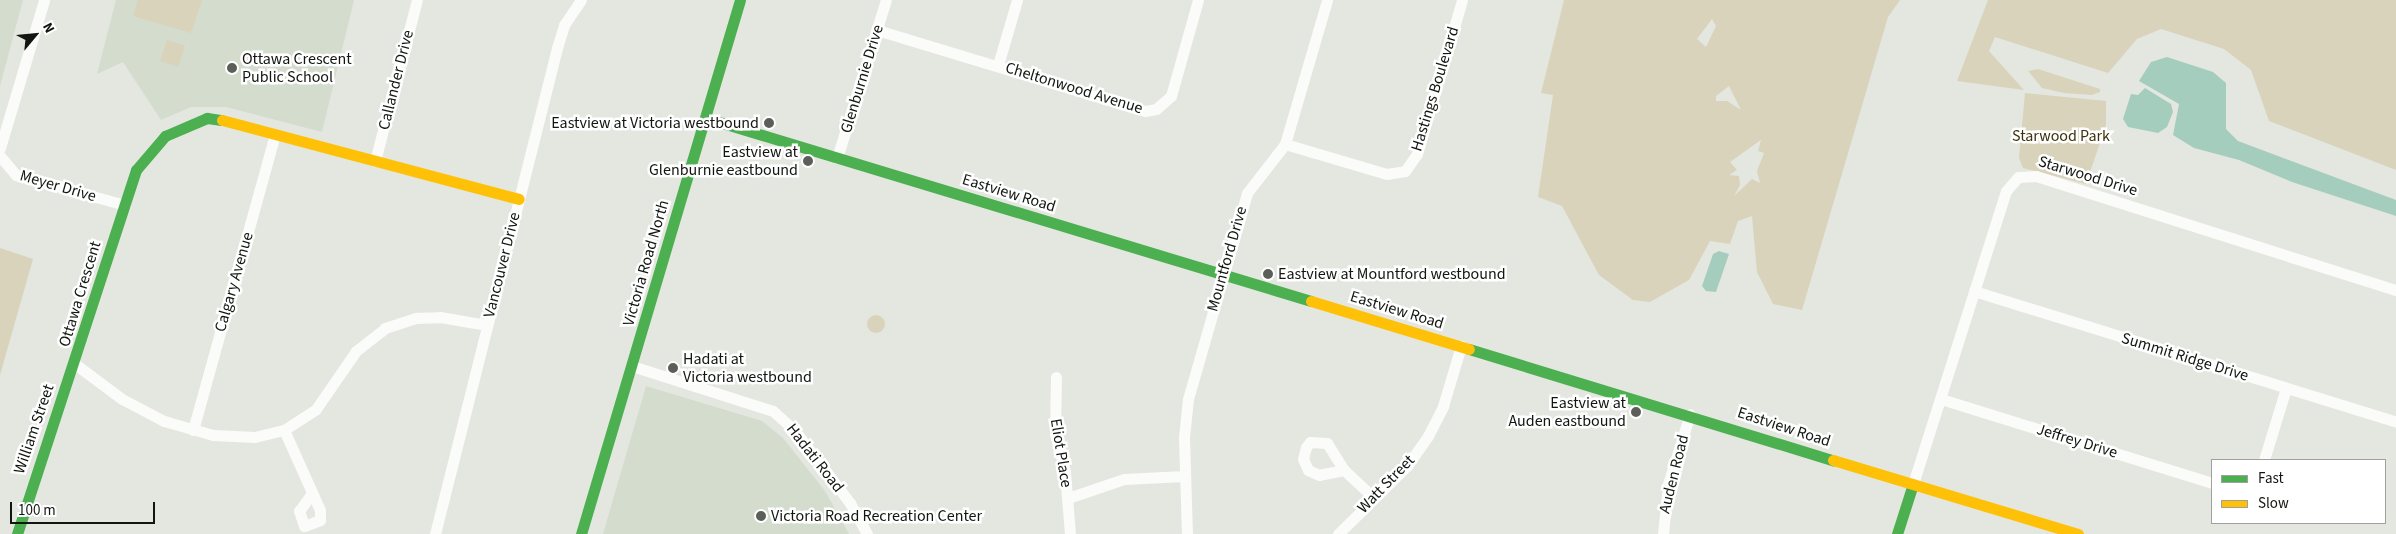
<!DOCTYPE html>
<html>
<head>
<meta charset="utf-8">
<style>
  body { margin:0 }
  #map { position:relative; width:2396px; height:534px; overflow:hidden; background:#e3e7e0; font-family:"Source Sans 3",sans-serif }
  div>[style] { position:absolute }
  .built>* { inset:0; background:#d4dcce }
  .green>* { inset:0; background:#d9d3bb; transform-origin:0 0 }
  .round { border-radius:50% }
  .water>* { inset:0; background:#a5cdbe }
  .street>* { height:11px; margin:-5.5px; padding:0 5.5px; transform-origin:5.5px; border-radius:5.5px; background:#fbfbfa }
  .fast>* { height:11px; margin:-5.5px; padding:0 5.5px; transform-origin:5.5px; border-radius:5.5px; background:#4caf50 }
  .slow>* { height:11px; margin:-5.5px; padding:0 5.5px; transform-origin:5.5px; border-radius:5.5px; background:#ffc107 }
  .dots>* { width:14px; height:14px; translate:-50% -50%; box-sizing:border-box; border:2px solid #fff; border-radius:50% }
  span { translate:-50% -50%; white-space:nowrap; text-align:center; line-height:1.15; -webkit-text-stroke:5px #fff; paint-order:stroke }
  .poi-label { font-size:16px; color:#121510 }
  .left { translate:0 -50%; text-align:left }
  .right { translate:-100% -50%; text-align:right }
  .street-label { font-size:16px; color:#121510 }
  .park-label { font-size:16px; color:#3e320c }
  .legend { position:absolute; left:2211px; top:459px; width:175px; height:65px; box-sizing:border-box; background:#fff; border:1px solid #a0a19f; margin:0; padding:6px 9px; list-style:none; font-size:15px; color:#121510 }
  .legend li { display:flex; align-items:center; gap:10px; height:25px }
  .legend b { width:25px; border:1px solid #a0a19f }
  .north { position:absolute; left:10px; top:10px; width:50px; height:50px; -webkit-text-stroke:4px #fff; paint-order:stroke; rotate:62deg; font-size:14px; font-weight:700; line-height:20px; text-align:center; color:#121510 }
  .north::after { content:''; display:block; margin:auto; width:18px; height:22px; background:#121510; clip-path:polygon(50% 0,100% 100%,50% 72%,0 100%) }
  .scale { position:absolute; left:10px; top:502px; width:145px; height:22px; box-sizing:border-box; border:2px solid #121510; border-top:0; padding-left:6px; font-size:15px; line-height:18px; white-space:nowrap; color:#121510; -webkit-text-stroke:4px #fff; paint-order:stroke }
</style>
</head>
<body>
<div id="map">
  <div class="built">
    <i style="clip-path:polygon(0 0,23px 0,0 86px)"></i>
    <i style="clip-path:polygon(116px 0,354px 0,322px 132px,226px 107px,191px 107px,161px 120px,123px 62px,97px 74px)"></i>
    <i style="clip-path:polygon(646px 386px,762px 421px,783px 438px,825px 491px,849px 534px,603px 534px)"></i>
  </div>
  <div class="green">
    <i style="clip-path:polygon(138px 0,202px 0,191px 33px,133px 16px)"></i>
    <i style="clip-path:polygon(evenodd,1564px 0,1900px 0,1888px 17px,1802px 310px,1773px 304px,1757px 272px,1752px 216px,1738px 221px,1730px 244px,1710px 241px,1689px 280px,1650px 302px,1633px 300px,1599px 275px,1562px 206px,1538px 197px,1553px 95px,1541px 93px,1564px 0,1712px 19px,1716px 26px,1706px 47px,1697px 39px,1712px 19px,1564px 0,1729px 86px,1741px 110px,1727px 101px,1716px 101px,1716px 96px,1729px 86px,1564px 0,1761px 140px,1758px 151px,1764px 153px,1757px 171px,1760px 183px,1752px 179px,1734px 196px,1740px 185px,1739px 176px,1729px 175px,1737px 170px,1730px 162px,1761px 140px)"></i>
    <i style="clip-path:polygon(1988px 0,2396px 0,2396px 170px,2269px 121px,2251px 70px,2224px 49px,2161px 29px,2137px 39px,2108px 73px,1995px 37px,1989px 51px,2024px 90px,1957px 81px)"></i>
    <i style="left:167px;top:40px;width:19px;height:22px;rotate:18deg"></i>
    <i style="clip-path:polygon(2038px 69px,2100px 89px,2100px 92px,2092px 95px,2064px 93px,2042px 88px,2028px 71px)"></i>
    <i style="clip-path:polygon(2025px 93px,2106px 101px,2106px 125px,2086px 184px,2023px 168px,2019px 158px)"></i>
    <i style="clip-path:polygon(0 248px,33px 259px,0 375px)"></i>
    <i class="round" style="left:867px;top:315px;width:18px;height:18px"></i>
  </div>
  <div class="water">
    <i style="clip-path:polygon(2167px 57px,2213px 72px,2226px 83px,2226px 129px,2238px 141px,2396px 200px,2396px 216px,2292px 182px,2239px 160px,2194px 148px,2173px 135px,2179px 104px,2139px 81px,2151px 62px)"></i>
    <i style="clip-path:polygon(2145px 88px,2171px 104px,2173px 112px,2167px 127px,2158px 133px,2128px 127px,2123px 119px,2131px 94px,2138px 95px)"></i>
    <i style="clip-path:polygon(1719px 251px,1729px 254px,1716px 292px,1706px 291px,1702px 286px,1713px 254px)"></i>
  </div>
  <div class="street">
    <i style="left:877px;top:30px;width:280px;rotate:16.8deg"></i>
    <i style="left:1145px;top:111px;width:11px;rotate:-10deg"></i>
    <i style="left:1156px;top:109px;width:20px;rotate:-41deg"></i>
    <i style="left:1171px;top:96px;width:100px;rotate:-74.3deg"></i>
    <i style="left:998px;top:65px;width:68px;rotate:-73.7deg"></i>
    <i style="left:1285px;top:144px;width:106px;rotate:16.4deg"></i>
    <i style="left:1387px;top:174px;width:18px;rotate:-9deg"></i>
    <i style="left:1405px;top:171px;width:21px;rotate:-55deg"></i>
    <i style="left:1417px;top:154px;width:160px;rotate:-73.7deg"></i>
    <i style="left:0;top:148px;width:154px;rotate:-73.4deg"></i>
    <i style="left:0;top:156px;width:25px;rotate:50deg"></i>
    <i style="left:16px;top:175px;width:113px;rotate:15.4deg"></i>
    <i style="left:837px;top:158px;width:165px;rotate:-72.8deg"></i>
    <i style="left:375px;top:161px;width:166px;rotate:-75.4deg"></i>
    <i style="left:1974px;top:291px;width:442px;rotate:17.2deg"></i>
    <i style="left:75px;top:364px;width:59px;rotate:36.7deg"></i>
    <i style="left:122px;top:399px;width:47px;rotate:27.6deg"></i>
    <i style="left:164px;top:421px;width:51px;rotate:15.9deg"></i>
    <i style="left:213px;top:435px;width:42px;rotate:2.7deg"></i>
    <i style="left:255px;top:437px;width:30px;rotate:-14deg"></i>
    <i style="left:284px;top:430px;width:38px;rotate:-33deg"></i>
    <i style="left:316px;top:409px;width:70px;rotate:-55.4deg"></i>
    <i style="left:356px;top:351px;width:37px;rotate:-38deg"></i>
    <i style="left:385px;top:328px;width:33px;rotate:-18deg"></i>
    <i style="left:416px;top:318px;width:24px;rotate:-2deg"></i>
    <i style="left:440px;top:317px;width:48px;rotate:9.7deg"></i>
    <i style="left:632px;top:366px;width:148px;rotate:17.7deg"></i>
    <i style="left:773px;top:411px;width:31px;rotate:42deg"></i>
    <i style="left:796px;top:432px;width:89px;rotate:52.7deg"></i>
    <i style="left:850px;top:503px;width:35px;rotate:61deg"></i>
    <i style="left:1056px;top:377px;width:57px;rotate:91deg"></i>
    <i style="left:1055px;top:434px;width:39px;rotate:75deg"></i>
    <i style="left:1065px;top:472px;width:62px;rotate:85.4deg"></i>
    <i style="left:1941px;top:399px;width:284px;rotate:17.2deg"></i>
    <i style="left:193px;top:430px;width:306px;rotate:-74.5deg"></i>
    <i style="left:284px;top:430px;width:88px;rotate:65.8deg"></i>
    <i style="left:320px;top:510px;width:10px;rotate:90deg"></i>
    <i style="left:320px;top:520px;width:17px;rotate:159deg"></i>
    <i style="left:304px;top:526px;width:16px;rotate:-108deg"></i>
    <i style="left:299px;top:511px;width:22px;rotate:-54deg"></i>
    <i style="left:2264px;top:460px;width:75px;rotate:-73deg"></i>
    <i style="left:1344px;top:470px;width:25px;rotate:169deg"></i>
    <i style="left:1319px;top:475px;width:12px;rotate:-156deg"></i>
    <i style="left:1308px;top:470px;width:12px;rotate:-114deg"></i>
    <i style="left:1303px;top:459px;width:12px;rotate:-76deg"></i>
    <i style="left:1306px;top:447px;width:6px;rotate:-51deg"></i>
    <i style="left:1310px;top:442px;width:17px;rotate:3deg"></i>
    <i style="left:1327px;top:443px;width:32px;rotate:58deg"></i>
    <i style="left:1344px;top:470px;width:40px;rotate:43deg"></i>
    <i style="left:1913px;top:484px;width:307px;rotate:-72.4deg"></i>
    <i style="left:2006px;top:191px;width:18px;rotate:-49deg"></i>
    <i style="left:2018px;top:177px;width:18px;rotate:-3deg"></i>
    <i style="left:2036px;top:176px;width:378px;rotate:17.6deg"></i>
    <i style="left:1068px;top:498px;width:59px;rotate:-18.7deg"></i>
    <i style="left:1124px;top:479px;width:60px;rotate:-2.9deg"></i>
    <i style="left:435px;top:534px;width:501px;rotate:-75.91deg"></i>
    <i style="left:557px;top:48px;width:24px;rotate:-73deg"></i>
    <i style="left:564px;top:25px;width:30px;rotate:-56deg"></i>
    <i style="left:1187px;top:534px;width:97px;rotate:-91.8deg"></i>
    <i style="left:1184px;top:437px;width:38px;rotate:-84deg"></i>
    <i style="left:1188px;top:399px;width:214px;rotate:-74deg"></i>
    <i style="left:1247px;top:193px;width:62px;rotate:-52.2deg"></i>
    <i style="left:1285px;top:144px;width:150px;rotate:-73.7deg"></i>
    <i style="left:1338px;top:534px;width:97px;rotate:-44.6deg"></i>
    <i style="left:1407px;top:466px;width:37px;rotate:-55deg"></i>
    <i style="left:1428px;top:436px;width:34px;rotate:-63deg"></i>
    <i style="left:1443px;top:406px;width:63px;rotate:-73.3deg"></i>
    <i style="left:1663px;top:534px;width:50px;rotate:-84.3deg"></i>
    <i style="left:1668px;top:484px;width:73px;rotate:-72.6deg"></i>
  </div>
  <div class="fast">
    <i style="left:706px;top:118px;width:632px;rotate:16.83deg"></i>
    <i style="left:1469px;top:349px;width:381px;rotate:17deg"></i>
    <i style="left:17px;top:534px;width:383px;rotate:-71.9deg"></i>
    <i style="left:136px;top:170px;width:45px;rotate:-49.5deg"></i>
    <i style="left:165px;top:136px;width:46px;rotate:-23.2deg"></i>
    <i style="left:207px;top:118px;width:15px;rotate:8deg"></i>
    <i style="left:581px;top:534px;width:557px;rotate:-73.42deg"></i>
    <i style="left:1897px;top:534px;width:52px;rotate:-72.3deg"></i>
  </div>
  <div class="slow">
    <i style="left:222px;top:120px;width:307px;rotate:14.9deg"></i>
    <i style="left:1311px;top:301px;width:165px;rotate:16.9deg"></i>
    <i style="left:1833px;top:460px;width:256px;rotate:16.8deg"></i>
  </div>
  <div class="dots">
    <i style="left:232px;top:68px;background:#5b5e59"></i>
    <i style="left:769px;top:123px;background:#5b5e59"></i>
    <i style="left:808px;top:161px;background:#5b5e59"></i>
    <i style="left:1268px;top:274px;background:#5b5e59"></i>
    <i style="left:673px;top:368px;background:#5b5e59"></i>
    <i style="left:1636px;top:412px;background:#5b5e59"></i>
    <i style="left:761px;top:516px;background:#5b5e59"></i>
  </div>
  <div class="poi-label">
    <span class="left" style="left:242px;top:68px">Ottawa Crescent<br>Public School</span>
    <span class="right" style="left:759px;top:123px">Eastview at Victoria westbound</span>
    <span class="right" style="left:798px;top:161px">Eastview at<br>Glenburnie eastbound</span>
    <span class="left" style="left:1278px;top:274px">Eastview at Mountford westbound</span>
    <span class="left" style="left:683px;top:368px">Hadati at<br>Victoria westbound</span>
    <span class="right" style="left:1626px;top:412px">Eastview at<br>Auden eastbound</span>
    <span class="left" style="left:771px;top:516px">Victoria Road Recreation Center</span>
  </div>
  <div class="street-label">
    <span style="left:862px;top:79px;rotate:-73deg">Glenburnie Drive</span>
    <span style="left:396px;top:80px;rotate:-76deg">Callander Drive</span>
    <span style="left:1074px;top:88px;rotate:17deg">Cheltonwood Avenue</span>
    <span style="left:1435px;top:89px;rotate:-73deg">Hastings Boulevard</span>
    <span style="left:2088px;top:176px;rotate:17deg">Starwood Drive</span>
    <span style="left:58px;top:186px;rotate:16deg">Meyer Drive</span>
    <span style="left:1009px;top:193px;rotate:17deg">Eastview Road</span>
    <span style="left:1227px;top:259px;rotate:-74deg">Mountford Drive</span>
    <span style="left:646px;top:263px;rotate:-74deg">Victoria Road North</span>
    <span style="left:502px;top:265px;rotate:-76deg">Vancouver Drive</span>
    <span style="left:234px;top:282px;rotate:-74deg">Calgary Avenue</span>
    <span style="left:80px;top:294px;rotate:-73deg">Ottawa Crescent</span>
    <span style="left:1397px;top:310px;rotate:17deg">Eastview Road</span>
    <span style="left:2185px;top:357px;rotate:17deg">Summit Ridge Drive</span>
    <span style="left:1784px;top:427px;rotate:18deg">Eastview Road</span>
    <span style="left:34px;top:429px;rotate:-71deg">William Street</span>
    <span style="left:2077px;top:441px;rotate:17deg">Jeffrey Drive</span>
    <span style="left:1061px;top:453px;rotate:81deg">Eliot Place</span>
    <span style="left:815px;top:458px;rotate:52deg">Hadati Road</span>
    <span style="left:1674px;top:474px;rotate:-76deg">Auden Road</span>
    <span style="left:1386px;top:484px;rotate:-46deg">Watt Street</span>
  </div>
  <div class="park-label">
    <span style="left:2061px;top:136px">Starwood Park</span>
  </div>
  <ul class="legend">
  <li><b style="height:6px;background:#4caf50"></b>Fast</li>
  <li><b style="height:6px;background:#ffc107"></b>Slow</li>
  </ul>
  <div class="north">N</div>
  <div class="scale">100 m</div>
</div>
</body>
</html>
